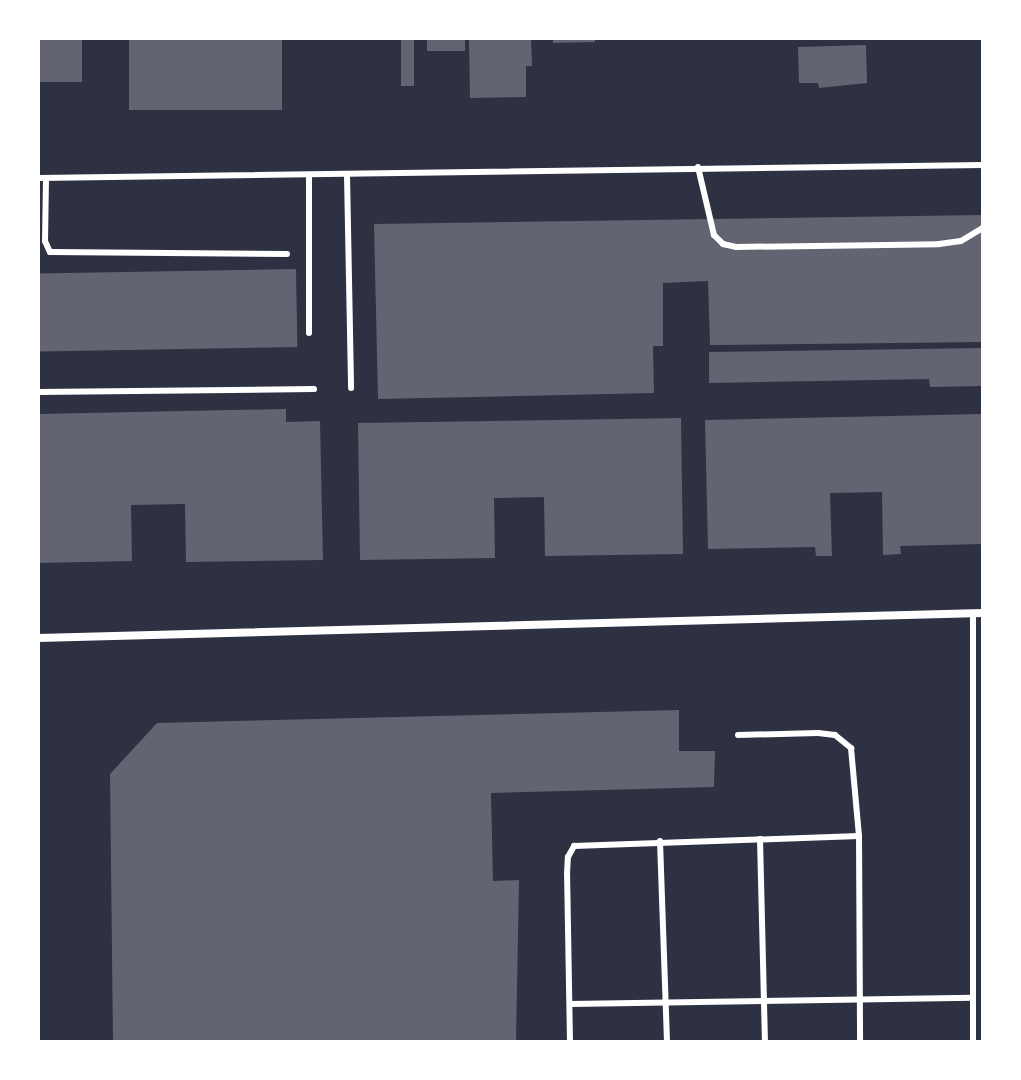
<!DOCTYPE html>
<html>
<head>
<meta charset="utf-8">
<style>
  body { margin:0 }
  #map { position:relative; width:1021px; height:1080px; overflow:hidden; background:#2d3142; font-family:Jost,sans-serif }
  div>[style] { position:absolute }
  .building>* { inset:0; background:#626471; transform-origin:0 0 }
  .service>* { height:6px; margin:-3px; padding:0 3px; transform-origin:3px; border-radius:3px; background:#fff }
  .minor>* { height:8px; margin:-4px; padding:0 4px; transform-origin:4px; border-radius:4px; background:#fff }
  span { translate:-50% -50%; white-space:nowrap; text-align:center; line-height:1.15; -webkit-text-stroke:6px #fff; paint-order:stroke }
  .frame { position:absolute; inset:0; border:40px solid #fff; pointer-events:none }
</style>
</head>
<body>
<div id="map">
  <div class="building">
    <i style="left:38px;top:38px;width:44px;height:44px"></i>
    <i style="left:129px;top:38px;width:153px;height:72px"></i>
    <i style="left:401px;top:38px;width:13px;height:48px"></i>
    <i style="left:427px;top:38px;width:38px;height:13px"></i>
    <i style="clip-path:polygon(469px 38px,531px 38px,532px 66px,526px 66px,526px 97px,470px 98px)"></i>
    <i style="clip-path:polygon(553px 38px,595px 38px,595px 42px,553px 43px)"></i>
    <i style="clip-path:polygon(866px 45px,867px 83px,819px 88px,818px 83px,799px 83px,798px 47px)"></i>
    <i style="clip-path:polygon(983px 215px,983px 342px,710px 345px,708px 281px,663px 283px,663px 346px,653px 346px,654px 393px,378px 399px,374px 224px)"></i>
    <i style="left:296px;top:269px;width:78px;height:258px;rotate:89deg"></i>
    <i style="clip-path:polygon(983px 348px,983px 386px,930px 387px,929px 379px,709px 383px,709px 352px)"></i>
    <i style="clip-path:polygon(286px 409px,286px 422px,320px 421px,323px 560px,186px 562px,185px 504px,131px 505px,132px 561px,38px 563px,38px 414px)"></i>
    <i style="clip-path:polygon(983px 414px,983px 544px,900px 546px,901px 554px,883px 555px,882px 492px,830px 493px,832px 556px,816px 556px,815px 547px,708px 549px,705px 420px)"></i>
    <i style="clip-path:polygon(681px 418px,683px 554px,545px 556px,544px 497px,494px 498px,495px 558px,360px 560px,358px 423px)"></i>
    <i style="clip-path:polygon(679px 710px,679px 751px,715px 751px,714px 787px,491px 793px,493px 881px,519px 880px,516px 1042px,113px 1042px,110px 774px,157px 723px)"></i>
  </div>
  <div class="service">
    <i style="left:698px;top:167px;width:70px;rotate:76.8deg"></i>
    <i style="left:714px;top:235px;width:13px;rotate:45deg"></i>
    <i style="left:723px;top:244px;width:13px;rotate:13deg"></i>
    <i style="left:736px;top:247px;width:203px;rotate:-0.8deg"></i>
    <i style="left:939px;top:244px;width:22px;rotate:-8deg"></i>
    <i style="left:961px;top:241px;width:26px;rotate:-31deg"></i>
    <i style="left:309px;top:175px;width:158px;rotate:90deg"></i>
    <i style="left:347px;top:175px;width:213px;rotate:88.9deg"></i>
    <i style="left:38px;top:178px;width:945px;rotate:-0.79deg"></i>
    <i style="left:46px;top:178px;width:63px;rotate:90.9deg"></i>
    <i style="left:45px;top:241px;width:12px;rotate:66deg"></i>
    <i style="left:50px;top:252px;width:237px;rotate:0.5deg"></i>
    <i style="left:38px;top:392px;width:276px;rotate:-0.6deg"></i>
    <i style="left:738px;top:735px;width:80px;rotate:-1.4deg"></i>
    <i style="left:818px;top:733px;width:17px;rotate:7deg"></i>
    <i style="left:835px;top:735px;width:21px;rotate:39deg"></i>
    <i style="left:851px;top:748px;width:88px;rotate:84.8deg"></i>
    <i style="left:859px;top:836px;width:206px;rotate:89.7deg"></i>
    <i style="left:760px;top:839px;width:203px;rotate:88.6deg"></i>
    <i style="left:660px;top:841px;width:201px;rotate:88deg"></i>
    <i style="left:570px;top:1004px;width:403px;rotate:-0.9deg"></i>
    <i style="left:570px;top:1042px;width:168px;rotate:-91deg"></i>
    <i style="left:567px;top:874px;width:17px;rotate:-87deg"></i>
    <i style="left:568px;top:857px;width:13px;rotate:-61deg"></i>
    <i style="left:574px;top:846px;width:285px;rotate:-2deg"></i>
    <i style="left:973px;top:1042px;width:429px;rotate:-90deg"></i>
  </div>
  <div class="minor">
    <i style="left:38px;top:638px;width:945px;rotate:-1.52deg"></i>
  </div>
  <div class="frame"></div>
</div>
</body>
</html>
